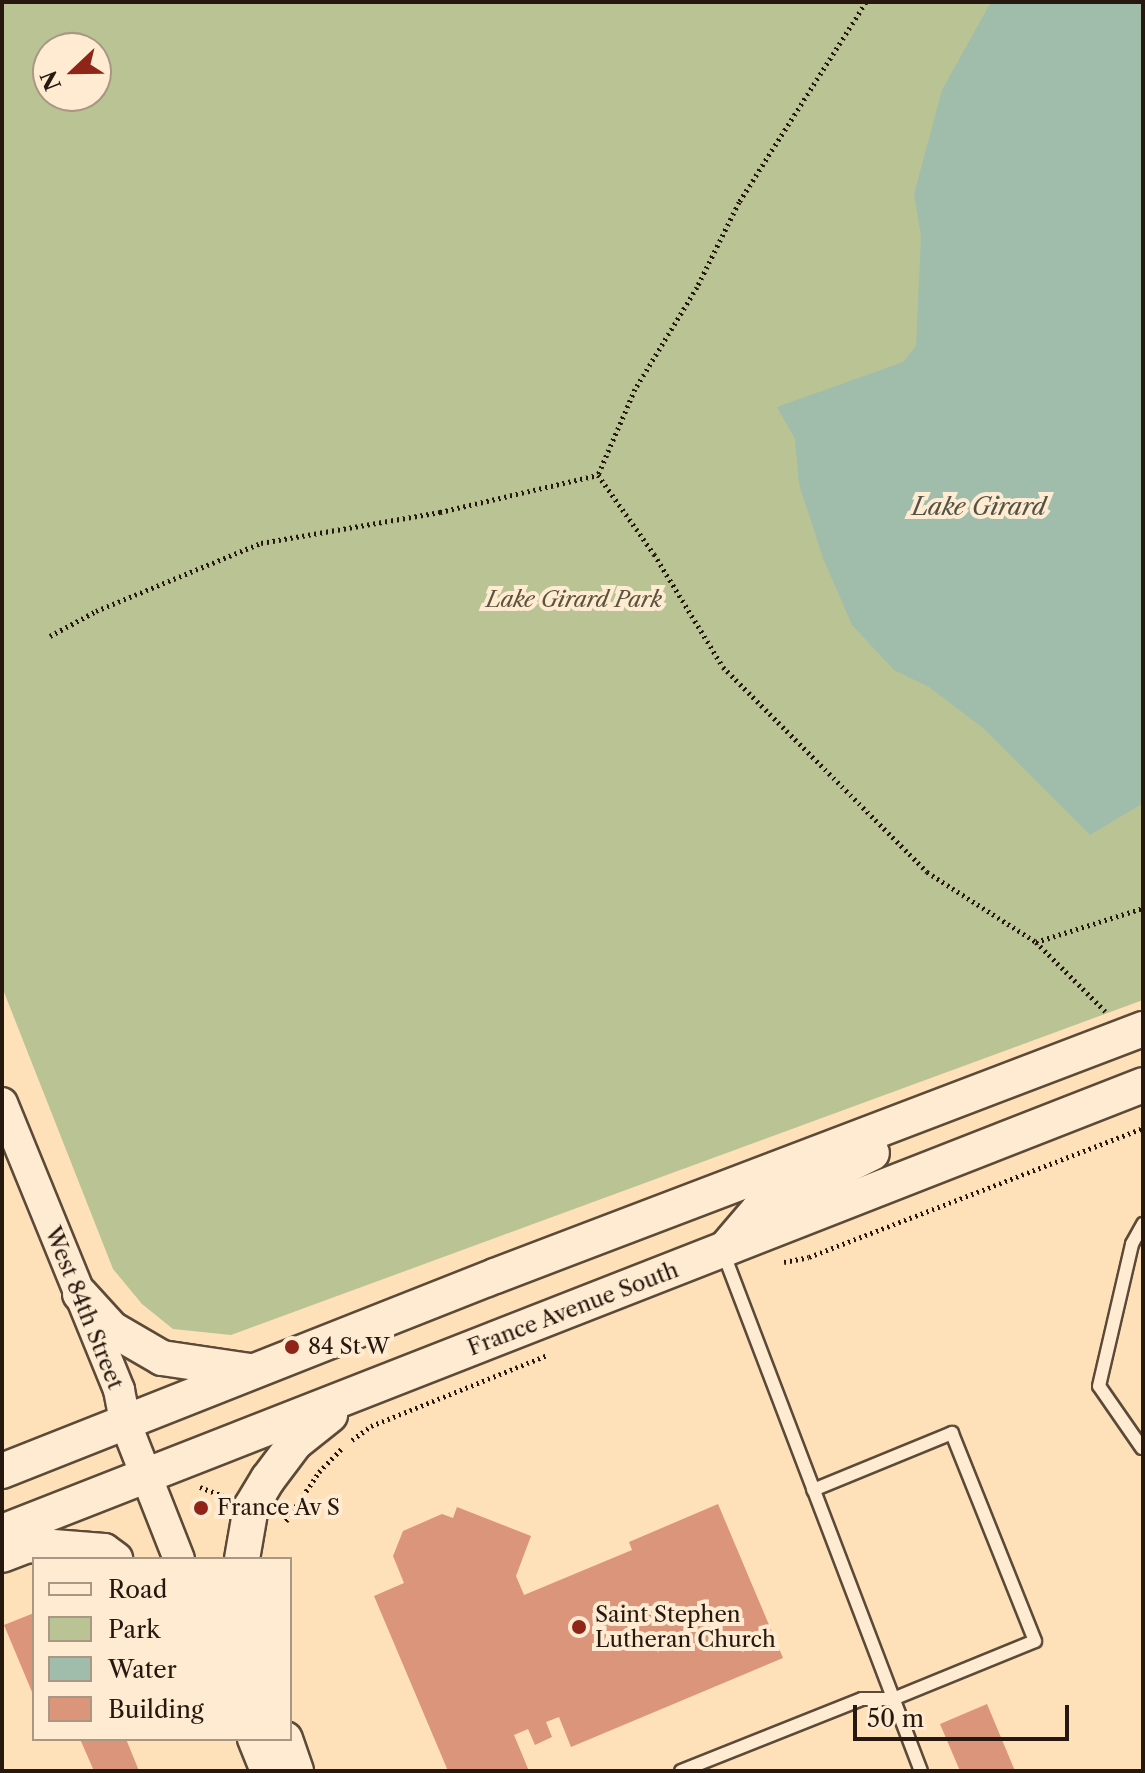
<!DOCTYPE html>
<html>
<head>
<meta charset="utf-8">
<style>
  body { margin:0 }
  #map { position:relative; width:1145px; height:1773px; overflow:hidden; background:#fee0b9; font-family:"Libre Caslon Text",serif }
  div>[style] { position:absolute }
  .green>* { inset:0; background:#bac393 }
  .water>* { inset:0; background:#a0bdab }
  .building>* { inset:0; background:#db957a }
  .path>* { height:5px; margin-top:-2.5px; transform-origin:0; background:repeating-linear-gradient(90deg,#26180e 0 2px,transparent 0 6px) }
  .roads { filter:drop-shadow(2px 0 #5c4a39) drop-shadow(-2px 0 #5c4a39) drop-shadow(0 2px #5c4a39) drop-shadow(0 -2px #5c4a39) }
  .service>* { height:12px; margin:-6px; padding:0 6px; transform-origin:6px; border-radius:6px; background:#feebd2 }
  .tertiary>* { height:30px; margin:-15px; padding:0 15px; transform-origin:15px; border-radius:15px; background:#feebd2 }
  .secondary>* { height:34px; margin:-17px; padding:0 17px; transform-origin:17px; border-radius:17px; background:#feebd2 }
  .dots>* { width:22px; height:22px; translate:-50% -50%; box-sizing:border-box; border:4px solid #feebd2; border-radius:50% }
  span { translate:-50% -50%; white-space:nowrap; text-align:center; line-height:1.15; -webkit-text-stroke:8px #feebd2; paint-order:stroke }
  .park-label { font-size:22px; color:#5a543d; font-style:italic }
  .street-label { font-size:22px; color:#26180e }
  .poi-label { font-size:22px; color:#26180e }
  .left { translate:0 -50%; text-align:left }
  .water-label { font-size:24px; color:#515245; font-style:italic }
  .frame { position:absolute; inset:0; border:4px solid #26180e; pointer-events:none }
  .legend { position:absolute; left:32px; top:1557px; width:260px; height:184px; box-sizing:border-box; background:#feebd2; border:2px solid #a89784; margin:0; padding:10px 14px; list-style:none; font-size:24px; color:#26180e }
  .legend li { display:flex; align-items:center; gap:16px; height:40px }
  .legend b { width:40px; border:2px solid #a89784 }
  .north { position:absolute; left:32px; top:32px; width:80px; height:80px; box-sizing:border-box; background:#feebd2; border:2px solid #a89784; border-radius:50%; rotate:248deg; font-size:22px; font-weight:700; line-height:32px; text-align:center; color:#26180e }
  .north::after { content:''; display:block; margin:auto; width:28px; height:36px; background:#8f2418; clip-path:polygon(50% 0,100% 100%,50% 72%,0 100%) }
  .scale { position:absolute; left:853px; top:1705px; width:216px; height:36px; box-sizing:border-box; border:4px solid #26180e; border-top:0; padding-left:10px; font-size:24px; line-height:28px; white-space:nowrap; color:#26180e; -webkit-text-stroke:6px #feebd2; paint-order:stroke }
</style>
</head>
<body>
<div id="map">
  <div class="green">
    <i style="clip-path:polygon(evenodd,2px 2px,1143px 2px,1143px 1000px,231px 1335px,173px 1329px,142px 1304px,113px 1269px,2px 987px,2px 2px,48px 48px,96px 48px,96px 96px,48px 96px,48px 48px)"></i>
  </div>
  <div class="water">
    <i style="clip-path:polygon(991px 2px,1143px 2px,1143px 803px,1090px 835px,983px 728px,929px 687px,894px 670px,852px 625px,823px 558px,799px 484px,795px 439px,777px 407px,903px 362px,916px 346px,921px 236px,914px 194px,942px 90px)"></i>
  </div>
  <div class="building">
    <i style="clip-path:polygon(718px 1504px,783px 1658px,571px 1747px,559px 1717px,546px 1722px,552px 1737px,535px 1745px,528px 1729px,514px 1735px,529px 1771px,448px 1771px,374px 1596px,404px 1583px,393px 1556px,403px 1531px,442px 1514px,453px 1518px,457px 1507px,531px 1536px,516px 1576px,524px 1595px,632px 1550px,629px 1542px)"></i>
    <i style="clip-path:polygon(34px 1613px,34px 1691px,32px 1692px,4px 1625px)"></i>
    <i style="clip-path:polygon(987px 1704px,1015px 1771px,960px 1771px,940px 1724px)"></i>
    <i style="clip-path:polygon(80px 1739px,126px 1739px,139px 1771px,94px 1771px)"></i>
  </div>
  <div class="path">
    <i style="left:866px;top:2px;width:237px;rotate:122.4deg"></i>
    <i style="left:739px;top:202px;width:95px;rotate:116.3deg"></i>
    <i style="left:697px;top:287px;width:119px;rotate:121.3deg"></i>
    <i style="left:635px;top:389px;width:94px;rotate:113.3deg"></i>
    <i style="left:598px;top:475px;width:97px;rotate:54.7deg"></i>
    <i style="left:654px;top:554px;width:132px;rotate:58.6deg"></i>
    <i style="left:723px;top:667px;width:289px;rotate:45.1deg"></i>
    <i style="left:927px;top:872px;width:130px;rotate:32.7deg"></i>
    <i style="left:1036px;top:942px;width:112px;rotate:-17.6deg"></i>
    <i style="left:50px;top:636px;width:52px;rotate:-28.5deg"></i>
    <i style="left:96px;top:611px;width:178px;rotate:-22.4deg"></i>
    <i style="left:261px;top:543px;width:182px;rotate:-9.8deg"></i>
    <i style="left:440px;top:512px;width:162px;rotate:-13.2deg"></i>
    <i style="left:1036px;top:942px;width:98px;rotate:45deg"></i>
    <i style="left:784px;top:1262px;width:25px;rotate:-11deg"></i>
    <i style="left:809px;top:1257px;width:358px;rotate:-21.1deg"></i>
    <i style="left:352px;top:1440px;width:24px;rotate:-36deg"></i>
    <i style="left:371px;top:1426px;width:191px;rotate:-21.9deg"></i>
    <i style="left:200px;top:1487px;width:26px;rotate:21deg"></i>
    <i style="left:286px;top:1521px;width:59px;rotate:-56deg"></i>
    <i style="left:319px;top:1472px;width:32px;rotate:-46deg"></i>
  </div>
  <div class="roads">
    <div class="service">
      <i style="left:723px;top:1252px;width:555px;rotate:69.12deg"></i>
      <i style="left:1142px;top:1448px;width:75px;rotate:-124.7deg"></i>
      <i style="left:1099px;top:1386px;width:146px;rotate:-76.9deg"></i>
      <i style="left:1132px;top:1244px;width:23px;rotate:-61deg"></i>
      <i style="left:681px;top:1771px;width:195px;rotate:-21.7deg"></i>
      <i style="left:862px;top:1699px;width:31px"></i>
      <i style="left:893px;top:1699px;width:153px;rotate:-22.2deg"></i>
      <i style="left:1035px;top:1641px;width:224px;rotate:-111.8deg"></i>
      <i style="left:952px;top:1433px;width:150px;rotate:157.7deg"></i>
    </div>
    <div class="tertiary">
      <i style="left:2px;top:1103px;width:310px;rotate:67.8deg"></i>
      <i style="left:119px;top:1390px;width:33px;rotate:79deg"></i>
      <i style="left:125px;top:1422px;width:147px;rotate:68.5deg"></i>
      <i style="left:253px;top:1739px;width:35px;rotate:68deg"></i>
    </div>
    <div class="secondary">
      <i style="left:725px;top:1249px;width:52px;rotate:-49.6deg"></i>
      <i style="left:759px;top:1209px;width:126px;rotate:-26.4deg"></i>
      <i style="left:80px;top:1294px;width:47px;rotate:47.6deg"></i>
      <i style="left:112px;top:1329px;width:58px;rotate:30.1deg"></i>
      <i style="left:162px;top:1358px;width:89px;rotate:8.4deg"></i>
      <i style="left:2px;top:1471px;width:530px;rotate:-21.58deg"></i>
      <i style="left:495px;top:1276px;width:693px;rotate:-20.87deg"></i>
      <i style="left:2px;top:1532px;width:1225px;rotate:-21.39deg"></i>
      <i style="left:2px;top:1555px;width:28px;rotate:-21deg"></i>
      <i style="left:28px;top:1545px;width:76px;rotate:4.5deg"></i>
      <i style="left:104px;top:1551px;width:14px;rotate:36deg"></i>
      <i style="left:242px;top:1559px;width:53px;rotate:-80.2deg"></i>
      <i style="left:251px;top:1507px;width:33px;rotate:-59deg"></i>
      <i style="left:268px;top:1479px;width:45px;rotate:-53.1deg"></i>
      <i style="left:295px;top:1443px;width:45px;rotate:-38.7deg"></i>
      <i style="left:285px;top:1739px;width:34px;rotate:71deg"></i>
    </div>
  </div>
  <div class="dots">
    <i style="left:292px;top:1347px;background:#8f2418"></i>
    <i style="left:201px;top:1508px;background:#8f2418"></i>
    <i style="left:579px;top:1627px;background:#8f2418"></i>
  </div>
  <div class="park-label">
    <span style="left:574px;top:600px">Lake Girard Park</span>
  </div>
  <div class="street-label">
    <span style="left:84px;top:1308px;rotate:68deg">West 84th Street</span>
    <span style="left:573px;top:1309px;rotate:-21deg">France Avenue South</span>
  </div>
  <div class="poi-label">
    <span class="left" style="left:308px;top:1347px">84 St W</span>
    <span class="left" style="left:217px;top:1508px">France Av S</span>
    <span class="left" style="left:595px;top:1627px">Saint Stephen<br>Lutheran Church</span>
  </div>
  <div class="water-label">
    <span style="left:979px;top:507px">Lake Girard</span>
  </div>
  <div class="frame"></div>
  <ul class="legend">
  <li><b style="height:10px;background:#feebd2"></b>Road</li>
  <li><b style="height:22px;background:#bac393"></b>Park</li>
  <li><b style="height:22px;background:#a0bdab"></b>Water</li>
  <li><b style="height:22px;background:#db957a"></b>Building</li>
  </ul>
  <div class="north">N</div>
  <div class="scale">50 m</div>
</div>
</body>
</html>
